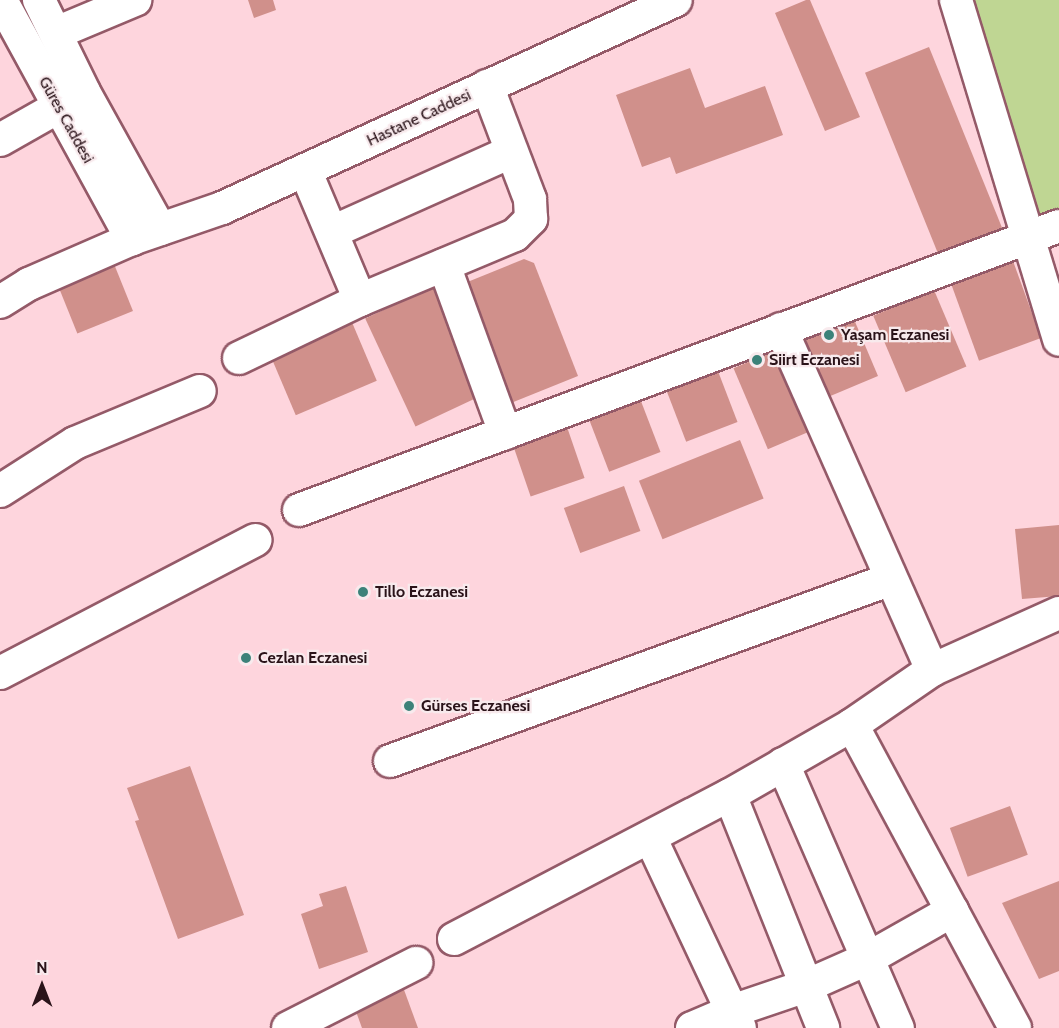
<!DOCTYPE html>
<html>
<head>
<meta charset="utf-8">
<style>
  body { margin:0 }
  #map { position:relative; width:1059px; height:1028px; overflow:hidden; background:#fed5dd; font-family:Cabin,sans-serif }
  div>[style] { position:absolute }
  .green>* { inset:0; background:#bfd693 }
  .building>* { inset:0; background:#d0908b; transform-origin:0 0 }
  .roads { filter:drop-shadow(2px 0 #945a68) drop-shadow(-2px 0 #945a68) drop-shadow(0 2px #945a68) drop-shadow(0 -2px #945a68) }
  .minor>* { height:32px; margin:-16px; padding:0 16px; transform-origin:16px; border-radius:16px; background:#fff }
  .dots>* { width:16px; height:16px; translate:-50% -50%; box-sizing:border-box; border:3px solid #f8eaed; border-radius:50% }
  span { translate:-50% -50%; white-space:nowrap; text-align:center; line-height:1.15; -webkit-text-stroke:4.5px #f8eaed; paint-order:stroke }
  .street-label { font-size:16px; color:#2a1319 }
  .poi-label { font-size:16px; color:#2a1319; font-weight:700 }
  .left { translate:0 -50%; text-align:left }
  .north { position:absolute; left:12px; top:956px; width:60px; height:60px; -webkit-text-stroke:4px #f8eaed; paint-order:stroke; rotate:0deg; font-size:16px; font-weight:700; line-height:24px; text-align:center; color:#2a1319 }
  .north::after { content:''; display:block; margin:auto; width:21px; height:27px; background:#2a1319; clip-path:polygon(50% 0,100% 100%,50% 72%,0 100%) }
</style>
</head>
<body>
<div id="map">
  <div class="green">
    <i style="clip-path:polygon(973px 0,1059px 0,1059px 209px,1040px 216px)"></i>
  </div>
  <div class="building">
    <i style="clip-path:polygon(248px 0,273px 0,276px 10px,254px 18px)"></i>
    <i style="clip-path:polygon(806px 0,810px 0,860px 117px,825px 131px,775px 13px)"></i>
    <i style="left:929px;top:47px;width:202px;height:69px;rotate:68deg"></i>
    <i style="clip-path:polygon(690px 68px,705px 108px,765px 86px,783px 135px,676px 174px,670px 157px,642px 167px,616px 95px)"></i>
    <i style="left:112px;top:259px;width:56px;height:60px;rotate:68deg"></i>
    <i style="clip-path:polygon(524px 259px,534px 263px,578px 376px,511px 403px,465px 283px)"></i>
    <i style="left:1013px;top:261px;width:82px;height:66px;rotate:70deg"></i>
    <i style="left:435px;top:286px;width:119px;height:77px;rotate:65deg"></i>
    <i style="left:934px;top:290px;width:83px;height:66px;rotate:67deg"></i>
    <i style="left:853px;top:317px;width:64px;height:53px;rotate:67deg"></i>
    <i style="left:351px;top:320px;width:66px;height:88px;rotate:67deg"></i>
    <i style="left:774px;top:351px;width:88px;height:44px;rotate:67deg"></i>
    <i style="left:716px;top:366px;width:60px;height:55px;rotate:69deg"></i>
    <i style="left:639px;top:396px;width:60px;height:55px;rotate:69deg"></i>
    <i style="left:566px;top:424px;width:57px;height:57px;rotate:71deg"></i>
    <i style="left:740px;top:440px;width:63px;height:109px;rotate:68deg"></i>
    <i style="left:624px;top:486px;width:48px;height:64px;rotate:70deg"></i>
    <i style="clip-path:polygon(1059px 525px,1059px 596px,1022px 599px,1015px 529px)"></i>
    <i style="clip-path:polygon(190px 766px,244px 915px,178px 939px,135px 821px,139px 820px,127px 788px)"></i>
    <i style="left:1010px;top:806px;width:52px;height:64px;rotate:70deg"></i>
    <i style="clip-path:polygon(1059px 881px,1059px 971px,1039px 979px,1002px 903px)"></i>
    <i style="clip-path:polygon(346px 886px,368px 952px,319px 969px,301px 914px,323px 906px,319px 894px)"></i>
    <i style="clip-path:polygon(403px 987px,418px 1028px,362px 1028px,354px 1006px)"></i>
  </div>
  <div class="roads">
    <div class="minor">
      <i style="left:1px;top:0;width:273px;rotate:61.3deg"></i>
      <i style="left:39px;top:0;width:102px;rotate:63.9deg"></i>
      <i style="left:84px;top:92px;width:157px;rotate:61deg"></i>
      <i style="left:956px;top:0;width:355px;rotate:73.1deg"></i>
      <i style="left:56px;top:33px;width:86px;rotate:-22.7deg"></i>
      <i style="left:0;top:140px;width:87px;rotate:-29.5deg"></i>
      <i style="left:305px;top:170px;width:141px;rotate:67.1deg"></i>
      <i style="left:332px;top:232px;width:196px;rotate:-24.1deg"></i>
      <i style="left:444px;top:265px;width:179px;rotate:70deg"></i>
      <i style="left:0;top:302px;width:34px;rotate:-32deg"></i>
      <i style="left:29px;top:284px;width:112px;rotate:-23.6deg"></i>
      <i style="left:132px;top:239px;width:95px;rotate:-19deg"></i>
      <i style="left:222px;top:208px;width:499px;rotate:-24.6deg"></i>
      <i style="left:781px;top:329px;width:373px;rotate:66.1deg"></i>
      <i style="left:239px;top:358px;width:134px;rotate:-25.6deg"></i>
      <i style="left:360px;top:300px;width:168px;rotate:-22.8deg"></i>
      <i style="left:515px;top:235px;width:23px;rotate:-45deg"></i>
      <i style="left:531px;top:219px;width:20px;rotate:-93deg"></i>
      <i style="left:530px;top:199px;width:121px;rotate:-110.8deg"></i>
      <i style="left:0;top:491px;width:89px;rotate:-32.6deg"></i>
      <i style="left:75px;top:443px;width:135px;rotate:-22.6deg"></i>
      <i style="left:299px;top:510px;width:811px;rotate:-20.49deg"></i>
      <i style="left:0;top:673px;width:288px;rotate:-27.5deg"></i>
      <i style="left:852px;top:725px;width:344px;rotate:61.7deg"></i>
      <i style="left:390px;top:761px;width:533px;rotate:-19.96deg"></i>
      <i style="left:783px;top:764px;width:288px;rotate:66.5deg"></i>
      <i style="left:730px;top:795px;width:251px;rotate:68.2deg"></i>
      <i style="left:650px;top:837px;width:211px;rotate:64.8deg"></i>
      <i style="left:454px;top:939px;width:311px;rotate:-27.6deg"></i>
      <i style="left:730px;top:795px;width:141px;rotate:-29.8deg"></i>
      <i style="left:852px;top:725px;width:97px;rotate:-34.5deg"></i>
      <i style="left:932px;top:670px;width:139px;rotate:-24.2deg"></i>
      <i style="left:288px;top:1028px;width:144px;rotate:-26.9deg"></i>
      <i style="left:692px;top:1028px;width:43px;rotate:-23deg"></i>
      <i style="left:732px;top:1011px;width:78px;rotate:-18.7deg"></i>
      <i style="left:806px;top:986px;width:67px;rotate:-23.9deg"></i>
      <i style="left:867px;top:959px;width:98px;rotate:-29.5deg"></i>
    </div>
  </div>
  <div class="dots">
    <i style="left:829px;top:335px;background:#3c8279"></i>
    <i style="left:757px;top:360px;background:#3c8279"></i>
    <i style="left:363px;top:592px;background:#3c8279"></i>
    <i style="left:246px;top:658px;background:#3c8279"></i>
    <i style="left:409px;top:706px;background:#3c8279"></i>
  </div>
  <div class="street-label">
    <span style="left:419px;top:118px;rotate:-25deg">Hastane Caddesi</span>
    <span style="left:66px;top:120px;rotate:61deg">Güres Caddesi</span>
  </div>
  <div class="poi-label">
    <span class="left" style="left:841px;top:335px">Yaşam Eczanesi</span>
    <span class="left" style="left:769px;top:360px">Siirt Eczanesi</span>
    <span class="left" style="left:375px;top:592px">Tillo Eczanesi</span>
    <span class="left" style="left:258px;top:658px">Cezlan Eczanesi</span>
    <span class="left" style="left:421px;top:706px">Gürses Eczanesi</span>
  </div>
  <div class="north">N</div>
</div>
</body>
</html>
